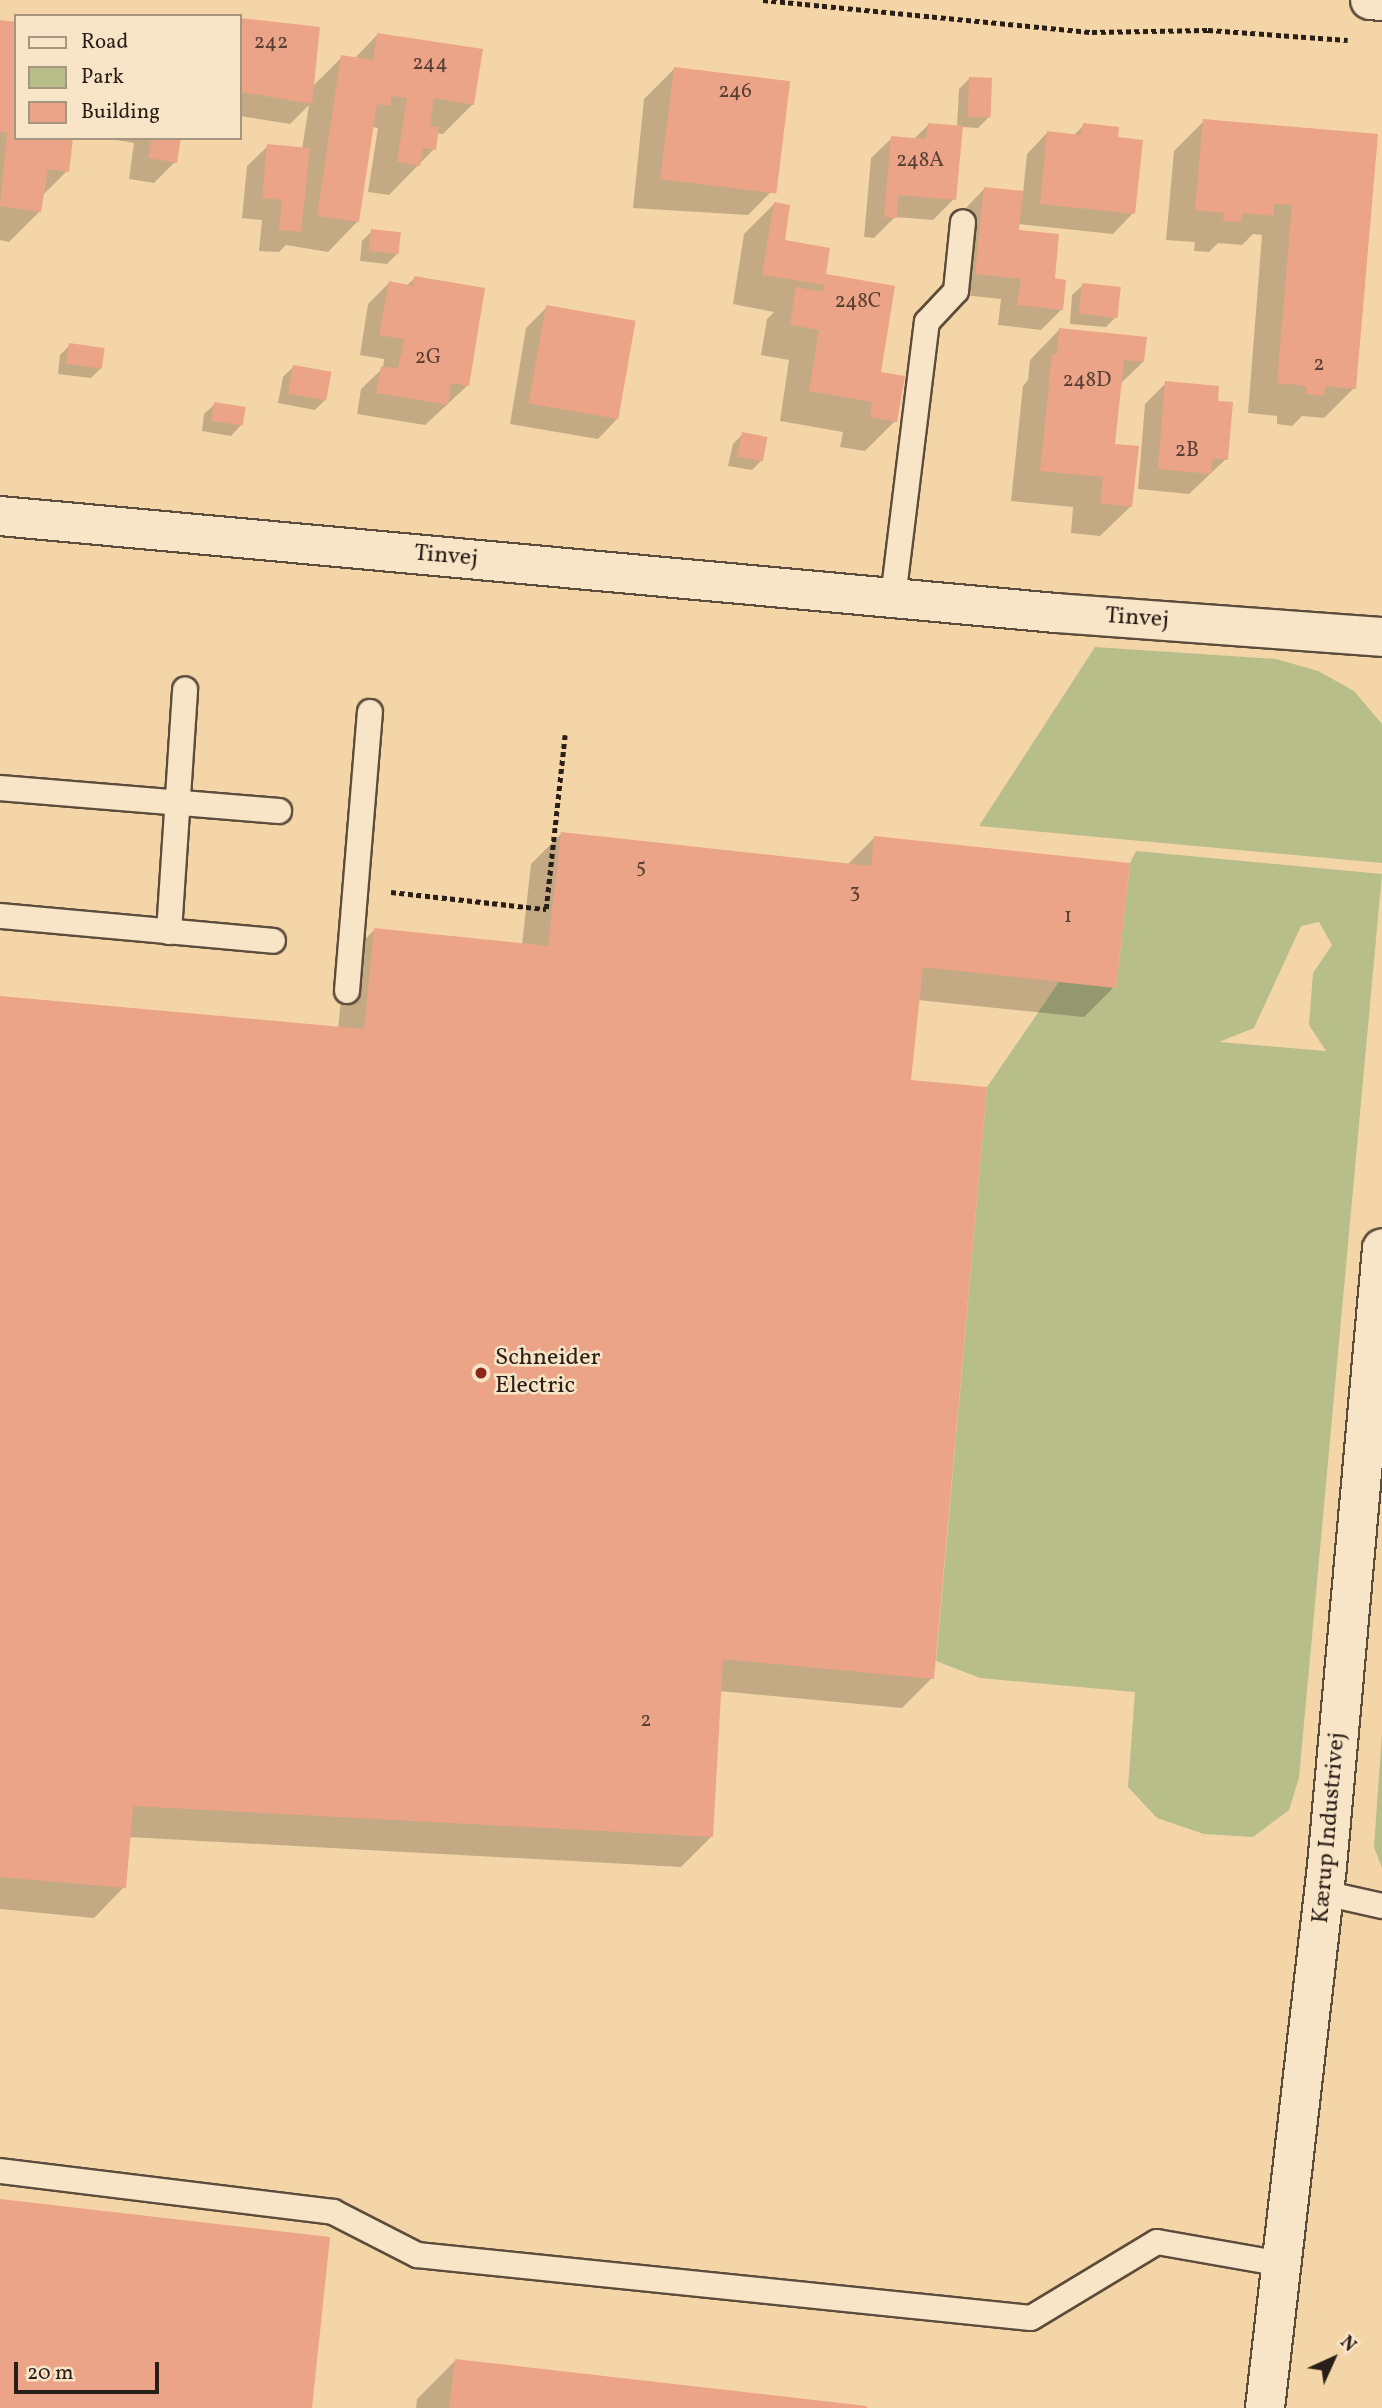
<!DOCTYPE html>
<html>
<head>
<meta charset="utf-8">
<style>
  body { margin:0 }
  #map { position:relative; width:1382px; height:2408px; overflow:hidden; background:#f4d5a7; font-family:Vollkorn,serif }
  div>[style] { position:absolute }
  .green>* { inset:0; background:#b8be8a }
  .shadow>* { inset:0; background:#0003 }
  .building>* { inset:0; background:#eba487; transform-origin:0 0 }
  .path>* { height:4.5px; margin-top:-2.25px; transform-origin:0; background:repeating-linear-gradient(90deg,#2a1e18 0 5px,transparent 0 8.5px) }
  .roads { filter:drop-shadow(2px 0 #5c4c3c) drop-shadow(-2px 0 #5c4c3c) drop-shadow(0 2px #5c4c3c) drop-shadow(0 -2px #5c4c3c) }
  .lane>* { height:24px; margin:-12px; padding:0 12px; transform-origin:12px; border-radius:12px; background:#f8e4c6 }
  .street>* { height:38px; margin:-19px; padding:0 19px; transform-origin:19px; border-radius:19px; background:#f8e4c6 }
  .secondary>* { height:38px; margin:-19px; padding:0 19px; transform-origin:19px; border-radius:19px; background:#f8e4c6 }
  .dots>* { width:19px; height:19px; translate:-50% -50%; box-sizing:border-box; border:4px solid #f8e4c6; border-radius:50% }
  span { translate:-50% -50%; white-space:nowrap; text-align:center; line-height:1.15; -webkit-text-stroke:5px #f8e4c6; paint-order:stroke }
  .number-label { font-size:21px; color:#5a4034 }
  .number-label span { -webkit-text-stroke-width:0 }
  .street-label { font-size:24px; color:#2a1e18 }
  .poi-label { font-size:24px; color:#2a1e18 }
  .left { translate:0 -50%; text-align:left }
  .legend { position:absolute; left:14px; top:14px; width:228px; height:126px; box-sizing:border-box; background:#f8e4c6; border:2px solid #a69580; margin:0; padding:9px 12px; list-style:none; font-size:21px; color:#2a1e18 }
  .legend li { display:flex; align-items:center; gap:14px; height:35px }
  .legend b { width:35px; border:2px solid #a69580 }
  .north { position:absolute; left:1298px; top:2324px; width:70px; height:70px; -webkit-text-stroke:5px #f8e4c6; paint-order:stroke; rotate:45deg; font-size:19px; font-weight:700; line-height:28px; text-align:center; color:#2a1e18 }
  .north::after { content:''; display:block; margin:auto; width:24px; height:32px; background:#2a1e18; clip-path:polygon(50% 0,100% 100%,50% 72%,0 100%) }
  .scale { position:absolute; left:14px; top:2362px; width:145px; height:32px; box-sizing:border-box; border:4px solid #2a1e18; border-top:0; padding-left:9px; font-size:21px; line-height:24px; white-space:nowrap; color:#2a1e18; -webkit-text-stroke:5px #f8e4c6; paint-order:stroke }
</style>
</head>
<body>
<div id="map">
  <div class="green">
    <i style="clip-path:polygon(1095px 647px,1276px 659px,1318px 671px,1354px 691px,1382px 724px,1382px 863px,979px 826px)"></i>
    <i style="clip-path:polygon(evenodd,1136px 851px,1382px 874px,1299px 1778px,1289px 1810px,1253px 1837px,1204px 1834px,1157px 1818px,1128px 1787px,1135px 1692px,980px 1678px,936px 1661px,987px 1087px,1059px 982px,1116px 988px,1130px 863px,1136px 851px,1319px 922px,1332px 945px,1313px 973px,1309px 1025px,1326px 1051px,1219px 1042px,1254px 1028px,1301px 926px,1319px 922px)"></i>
    <i style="clip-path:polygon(1382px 1733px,1382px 1868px,1374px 1847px)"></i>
  </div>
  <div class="shadow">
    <i style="clip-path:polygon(240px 20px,318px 28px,312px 87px,342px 57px,354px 59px,378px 34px,473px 104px,443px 134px,436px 133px,434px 149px,389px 195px,368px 192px,378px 128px,372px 127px,358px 221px,328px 252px,286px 245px,279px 252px,259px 251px,262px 220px,242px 218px,247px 166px,268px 146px,302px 149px,309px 105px,290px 124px,240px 116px)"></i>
    <i style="clip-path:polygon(0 22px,16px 138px,67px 171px,42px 196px,40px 211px,9px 242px,0 240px)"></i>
    <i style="clip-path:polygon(675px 68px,778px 185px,748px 215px,633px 208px,644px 99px)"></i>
    <i style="clip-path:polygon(969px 79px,988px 118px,978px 128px,961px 127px,954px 199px,933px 220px,895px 217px,874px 238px,864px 237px,871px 158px,892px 138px,914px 139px,928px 125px,957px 127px,959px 89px)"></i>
    <i style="clip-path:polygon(1204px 121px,1376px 135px,1354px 388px,1324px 418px,1302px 416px,1292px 426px,1277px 424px,1277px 416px,1248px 413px,1262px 235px,1253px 234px,1242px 245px,1218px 243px,1209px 252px,1194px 251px,1195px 242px,1166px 240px,1174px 151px)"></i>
    <i style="clip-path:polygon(1084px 125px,1116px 139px,1133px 213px,1113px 234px,1018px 224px,1017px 232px,1053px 280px,1062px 309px,1041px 330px,998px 325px,1001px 299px,955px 294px,964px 210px,984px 189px,1023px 193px,1027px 154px,1047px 133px,1073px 136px)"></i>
    <i style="clip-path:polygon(104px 138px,179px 138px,175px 162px,154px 183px,129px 179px,134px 143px)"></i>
    <i style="clip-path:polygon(774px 204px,783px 242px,823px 276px,879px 374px,895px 421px,865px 451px,840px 447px,843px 432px,780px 421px,789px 360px,761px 355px,767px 319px,774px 312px,733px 304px,744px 234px)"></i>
    <i style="clip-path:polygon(372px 231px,397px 254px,387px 264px,360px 261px,362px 241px)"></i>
    <i style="clip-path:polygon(415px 278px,467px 386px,425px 425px,357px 414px,361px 389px,383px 368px,384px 359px,360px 355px,368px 304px,389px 283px,406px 286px)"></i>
    <i style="clip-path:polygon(1083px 285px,1116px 317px,1106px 327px,1070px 324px,1072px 295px)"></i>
    <i style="clip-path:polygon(547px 307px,618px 418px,598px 439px,510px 424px,526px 328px)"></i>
    <i style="clip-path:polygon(1060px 329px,1143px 362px,1119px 385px,1113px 445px,1131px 506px,1100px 536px,1071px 533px,1073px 507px,1011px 501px,1023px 386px,1028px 380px,1030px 360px)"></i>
    <i style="clip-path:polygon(70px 345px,101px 368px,91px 378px,58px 374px,60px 355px)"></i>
    <i style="clip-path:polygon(294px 366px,325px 400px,315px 410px,278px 403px,283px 377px)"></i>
    <i style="clip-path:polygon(1166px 383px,1216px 402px,1226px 459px,1189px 494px,1138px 489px,1145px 404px)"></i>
    <i style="clip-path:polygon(215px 404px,241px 425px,231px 436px,202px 431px,204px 414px)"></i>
    <i style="clip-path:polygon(743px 434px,762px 460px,752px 470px,728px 466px,733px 444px)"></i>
    <i style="clip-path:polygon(561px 834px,847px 865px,874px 838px,1114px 987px,1084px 1017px,918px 1000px,909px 1081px,932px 1678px,902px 1708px,719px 1691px,712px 1836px,681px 1867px,129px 1837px,124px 1887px,94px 1918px,0 1909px,0 998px,338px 1029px,345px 960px,375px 929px,522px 945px,531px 864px)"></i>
    <i style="clip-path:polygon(455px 2361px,867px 2408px,416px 2408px,417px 2399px)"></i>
  </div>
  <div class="building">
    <i style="clip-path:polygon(240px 18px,320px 27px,312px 104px,240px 92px)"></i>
    <i style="clip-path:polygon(0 20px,16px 22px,16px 138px,73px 138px,69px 172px,48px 169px,41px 212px,0 206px,7px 133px,0 132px)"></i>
    <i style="clip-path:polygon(377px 33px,483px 49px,474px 105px,434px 98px,430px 126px,439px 127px,436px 150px,423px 148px,420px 166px,397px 162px,407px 98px,391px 96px,390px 106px,377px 104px,359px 222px,317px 216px,341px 55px,373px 60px)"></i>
    <i style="left:674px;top:67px;width:117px;height:113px;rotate:7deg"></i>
    <i style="left:969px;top:77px;width:23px;height:40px;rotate:2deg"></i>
    <i style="clip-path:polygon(1203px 119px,1378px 134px,1356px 389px,1325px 386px,1324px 396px,1306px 394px,1306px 386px,1277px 383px,1292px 205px,1274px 204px,1274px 216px,1242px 213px,1241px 222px,1223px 221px,1224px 213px,1195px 210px)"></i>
    <i style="clip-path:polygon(928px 123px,963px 126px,956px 200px,898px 195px,897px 218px,884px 217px,891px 136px,926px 139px)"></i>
    <i style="clip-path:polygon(1083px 123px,1119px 127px,1118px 137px,1143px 140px,1135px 214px,1040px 204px,1047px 131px,1081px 135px)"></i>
    <i style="clip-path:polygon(152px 138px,181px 138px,177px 163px,148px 158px)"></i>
    <i style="clip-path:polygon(267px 144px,310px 148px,301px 232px,279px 230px,282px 200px,262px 198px)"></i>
    <i style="clip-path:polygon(984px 187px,1023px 191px,1019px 230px,1059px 234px,1055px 278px,1066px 280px,1063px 310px,1017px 305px,1021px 279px,975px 274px)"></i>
    <i style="clip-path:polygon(774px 202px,790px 205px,785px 240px,830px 248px,826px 274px,895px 286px,881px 372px,905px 376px,897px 422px,870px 417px,872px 402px,809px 391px,819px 330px,790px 325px,796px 287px,823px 292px,824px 285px,762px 275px)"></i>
    <i style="left:371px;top:229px;width:30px;height:22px;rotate:6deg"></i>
    <i style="clip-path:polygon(414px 276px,485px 288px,469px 386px,451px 383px,448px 405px,376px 393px,381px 366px,398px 369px,404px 339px,379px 335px,389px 281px,413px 286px)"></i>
    <i style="left:1082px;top:283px;width:39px;height:31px;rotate:6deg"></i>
    <i style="left:546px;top:305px;width:91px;height:100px;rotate:10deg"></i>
    <i style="clip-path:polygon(1059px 328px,1147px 337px,1144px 362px,1124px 360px,1115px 444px,1139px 446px,1132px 507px,1100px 503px,1103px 477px,1040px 471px,1052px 354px,1057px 354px)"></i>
    <i style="left:69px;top:343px;width:36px;height:21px;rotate:8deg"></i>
    <i style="left:293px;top:365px;width:39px;height:29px;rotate:10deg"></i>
    <i style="clip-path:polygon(1165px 381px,1219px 386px,1218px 401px,1233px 402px,1228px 460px,1213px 458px,1211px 474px,1158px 469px)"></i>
    <i style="left:214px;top:402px;width:32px;height:19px;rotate:9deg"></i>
    <i style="left:742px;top:432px;width:26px;height:25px;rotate:11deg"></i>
    <i style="clip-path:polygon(561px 832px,871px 866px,874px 836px,1130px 863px,1116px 988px,923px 967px,911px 1080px,987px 1087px,934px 1679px,723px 1659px,713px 1837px,133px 1806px,126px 1888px,0 1877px,0 996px,364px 1029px,374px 928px,548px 946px)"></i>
    <i style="clip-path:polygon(0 2199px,330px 2237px,312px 2408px,0 2408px)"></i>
    <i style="clip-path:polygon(455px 2359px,867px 2406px,867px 2408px,449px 2408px)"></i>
  </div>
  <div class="path">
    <i style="left:763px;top:0;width:331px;rotate:5.6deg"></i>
    <i style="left:1092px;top:32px;width:116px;rotate:-1deg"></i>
    <i style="left:1208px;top:30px;width:140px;rotate:4.1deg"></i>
    <i style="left:391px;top:892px;width:156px;rotate:6.3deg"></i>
    <i style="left:546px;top:909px;width:175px;rotate:-83.8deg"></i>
  </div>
  <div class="roads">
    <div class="lane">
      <i style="left:893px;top:598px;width:278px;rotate:-83deg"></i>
      <i style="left:927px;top:322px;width:42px;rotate:-46.9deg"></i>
      <i style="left:956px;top:291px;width:69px;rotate:-84.2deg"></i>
      <i style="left:0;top:788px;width:280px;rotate:4.7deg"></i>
      <i style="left:0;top:916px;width:274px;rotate:5.2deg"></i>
      <i style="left:169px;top:932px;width:243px;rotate:-86.2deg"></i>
      <i style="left:347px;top:991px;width:280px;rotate:-85.3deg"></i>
      <i style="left:1324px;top:1893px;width:59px;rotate:12.6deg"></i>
      <i style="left:0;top:2171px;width:336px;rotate:7deg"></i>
      <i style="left:333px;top:2212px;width:94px;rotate:27.1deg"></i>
      <i style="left:417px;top:2255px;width:617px;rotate:5.86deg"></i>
      <i style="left:1031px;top:2318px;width:147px;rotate:-31.1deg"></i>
      <i style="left:1157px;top:2242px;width:127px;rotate:10deg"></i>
    </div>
    <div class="street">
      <i style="left:0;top:516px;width:1060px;rotate:5.25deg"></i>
      <i style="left:1056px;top:613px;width:327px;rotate:4.2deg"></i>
      <i style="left:1265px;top:2408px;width:546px;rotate:-83.47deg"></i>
      <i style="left:1327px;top:1866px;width:620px;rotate:-84.91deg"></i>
    </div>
    <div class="secondary">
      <i style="left:1370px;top:0;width:12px;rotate:5deg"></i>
    </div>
  </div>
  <div class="dots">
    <i style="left:481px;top:1373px;background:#8f2418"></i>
  </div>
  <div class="number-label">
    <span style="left:271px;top:43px">242</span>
    <span style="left:430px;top:64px">244</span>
    <span style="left:735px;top:92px">246</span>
    <span style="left:920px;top:161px">248A</span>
    <span style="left:858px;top:302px">248C</span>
    <span style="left:428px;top:358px">2G</span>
    <span style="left:1319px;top:365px">2</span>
    <span style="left:1087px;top:381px">248D</span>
    <span style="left:1187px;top:451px">2B</span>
    <span style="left:641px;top:867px">5</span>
    <span style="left:855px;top:892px">3</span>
    <span style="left:1068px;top:917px">1</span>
    <span style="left:646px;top:1721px">2</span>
  </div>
  <div class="street-label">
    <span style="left:446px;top:557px;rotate:5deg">Tinvej</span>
    <span style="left:1137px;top:619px;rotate:4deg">Tinvej</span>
    <span style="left:1330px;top:1828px;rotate:-85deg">Kærup Industrivej</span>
  </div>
  <div class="poi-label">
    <span class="left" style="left:495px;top:1373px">Schneider<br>Electric</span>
  </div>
  <ul class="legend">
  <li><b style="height:9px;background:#f8e4c6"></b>Road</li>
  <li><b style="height:19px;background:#b8be8a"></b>Park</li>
  <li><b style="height:19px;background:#eba487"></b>Building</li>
  </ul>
  <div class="north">N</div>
  <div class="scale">20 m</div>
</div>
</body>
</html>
